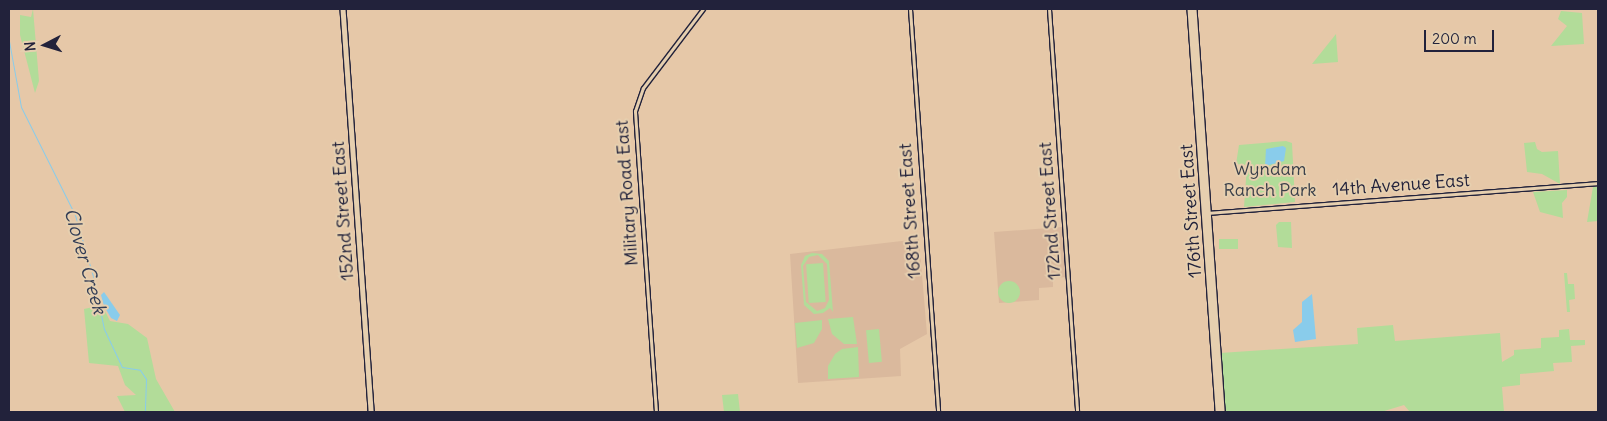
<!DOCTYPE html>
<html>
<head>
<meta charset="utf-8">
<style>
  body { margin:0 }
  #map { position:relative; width:1607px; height:421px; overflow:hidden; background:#e6c8a8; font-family:Delius,sans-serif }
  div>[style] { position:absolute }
  .built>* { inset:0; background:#dab99d }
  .green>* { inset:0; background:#b2dc99; transform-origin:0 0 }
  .round { border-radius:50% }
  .water>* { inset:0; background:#89cceb }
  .stream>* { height:1px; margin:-0.5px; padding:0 0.5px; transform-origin:0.5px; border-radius:0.5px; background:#89cceb }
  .roads { filter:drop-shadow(1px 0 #22223b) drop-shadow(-1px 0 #22223b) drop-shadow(0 1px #22223b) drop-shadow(0 -1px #22223b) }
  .minor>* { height:3px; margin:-1.5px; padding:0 1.5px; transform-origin:1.5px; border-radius:1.5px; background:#e6cfaf }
  .major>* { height:4.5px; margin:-2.25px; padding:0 2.25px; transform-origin:2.25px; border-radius:2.25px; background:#e6cfaf }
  span { translate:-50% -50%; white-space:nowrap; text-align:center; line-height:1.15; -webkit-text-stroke:4px #e6cfaf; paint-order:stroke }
  .park-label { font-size:18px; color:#383e49 }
  .street-label { font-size:18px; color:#22223b }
  .water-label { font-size:19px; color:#313c55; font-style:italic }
  .frame { position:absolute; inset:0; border:10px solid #22223b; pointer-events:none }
  .north { position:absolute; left:20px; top:20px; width:50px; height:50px; -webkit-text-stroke:4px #e6cfaf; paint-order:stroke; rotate:265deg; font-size:14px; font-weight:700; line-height:20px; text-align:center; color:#22223b }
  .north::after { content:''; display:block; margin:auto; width:18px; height:22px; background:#22223b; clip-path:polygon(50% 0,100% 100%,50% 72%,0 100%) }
  .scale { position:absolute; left:1424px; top:30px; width:70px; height:22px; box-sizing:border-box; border:2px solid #22223b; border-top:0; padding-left:6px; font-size:15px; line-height:18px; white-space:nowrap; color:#22223b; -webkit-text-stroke:4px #e6cfaf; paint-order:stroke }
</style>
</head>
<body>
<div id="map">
  <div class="built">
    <i style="clip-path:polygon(1062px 227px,1066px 277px,1053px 278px,1053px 287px,1039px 288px,1039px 300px,999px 303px,994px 232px)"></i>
    <i style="clip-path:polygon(919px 239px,927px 334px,900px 349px,901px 376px,798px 383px,790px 254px)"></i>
  </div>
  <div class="green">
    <i style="clip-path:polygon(33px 9px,39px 81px,35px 93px,20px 35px,20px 15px,31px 17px)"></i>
    <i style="clip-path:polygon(1561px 11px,1582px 13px,1584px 44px,1551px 46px,1567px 26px,1558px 19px)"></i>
    <i style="clip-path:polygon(1336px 34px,1338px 62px,1312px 64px)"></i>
    <i style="clip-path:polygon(1286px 141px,1292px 143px,1295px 202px,1244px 207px,1247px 165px,1236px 164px,1239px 145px)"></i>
    <i style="clip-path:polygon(1535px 142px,1537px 149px,1542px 152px,1558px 151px,1560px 184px,1542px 174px,1527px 172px,1524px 143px)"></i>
    <i style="clip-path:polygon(1593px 187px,1598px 187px,1598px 221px,1587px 222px)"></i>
    <i style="clip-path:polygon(1567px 190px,1567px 197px,1562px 203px,1563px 218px,1540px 212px,1533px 192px)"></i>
    <i style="clip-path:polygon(1279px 222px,1291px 222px,1292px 248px,1278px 247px,1276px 225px)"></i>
    <i style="left:1238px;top:239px;width:10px;height:19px;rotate:90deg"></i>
    <i style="clip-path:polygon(evenodd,812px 253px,822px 254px,829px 261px,833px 312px,830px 308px,823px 313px,814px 314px,804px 305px,801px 265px,805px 256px,812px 253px,818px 255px,827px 264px,829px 300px,825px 308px,817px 311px,806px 302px,803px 266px,809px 257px,818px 255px)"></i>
    <i style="left:823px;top:263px;width:39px;height:17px;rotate:86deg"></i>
    <i style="clip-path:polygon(1564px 273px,1567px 273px,1568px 284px,1574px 284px,1575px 299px,1569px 300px,1570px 312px,1567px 312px)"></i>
    <i class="round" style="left:998px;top:281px;width:22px;height:22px"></i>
    <i style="clip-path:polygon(102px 305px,110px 321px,128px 324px,147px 338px,156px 379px,175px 412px,125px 412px,117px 396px,136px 395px,125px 385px,118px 366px,89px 363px,84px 309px)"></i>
    <i style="clip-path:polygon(853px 317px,857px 344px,844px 344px,832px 334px,828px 319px)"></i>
    <i style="clip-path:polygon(822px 320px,822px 329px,814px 343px,797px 348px,795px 323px)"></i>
    <i style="clip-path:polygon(1393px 325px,1395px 341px,1500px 333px,1502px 362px,1514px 355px,1514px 350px,1541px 348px,1541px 338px,1559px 337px,1559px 330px,1569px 329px,1570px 340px,1585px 340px,1585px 345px,1571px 346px,1572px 362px,1553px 363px,1554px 371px,1520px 374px,1520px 385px,1502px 387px,1504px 412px,1410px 412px,1404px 405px,1381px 412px,1225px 412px,1220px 353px,1358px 344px,1357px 328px)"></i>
    <i style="left:879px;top:329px;width:33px;height:13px;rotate:85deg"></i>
    <i style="clip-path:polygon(858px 347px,859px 377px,828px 379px,828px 366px,835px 354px,842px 349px)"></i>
    <i style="clip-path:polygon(738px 394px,740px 412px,724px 412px,722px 395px)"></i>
  </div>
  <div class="water">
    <i style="clip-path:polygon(1283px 146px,1286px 148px,1284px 161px,1265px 166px,1266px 149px)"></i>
    <i style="clip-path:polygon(104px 292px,120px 315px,117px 321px,111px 318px,104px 306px,101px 295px)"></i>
    <i style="clip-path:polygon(1312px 294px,1316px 339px,1295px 342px,1293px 330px,1302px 322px,1302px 302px)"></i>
  </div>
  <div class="stream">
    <i style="left:9px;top:41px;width:67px;rotate:79.7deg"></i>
    <i style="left:21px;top:107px;width:121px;rotate:63.4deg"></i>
    <i style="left:75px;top:215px;width:64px;rotate:73.6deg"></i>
    <i style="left:93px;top:276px;width:54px;rotate:78.3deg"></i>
    <i style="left:104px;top:329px;width:42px;rotate:64.7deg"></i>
    <i style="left:122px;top:367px;width:18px;rotate:9deg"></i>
    <i style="left:140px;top:370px;width:11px;rotate:56deg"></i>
    <i style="left:146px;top:379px;width:33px;rotate:92deg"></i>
  </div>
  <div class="roads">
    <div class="minor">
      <i style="left:910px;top:9px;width:404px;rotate:86deg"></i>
      <i style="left:1049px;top:9px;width:404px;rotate:86deg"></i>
      <i style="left:1208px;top:213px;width:391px;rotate:-4.4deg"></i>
      <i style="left:656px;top:412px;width:302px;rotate:-94deg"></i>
      <i style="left:635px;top:111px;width:24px;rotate:-71deg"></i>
      <i style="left:643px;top:88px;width:99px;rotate:-52.8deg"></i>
    </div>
    <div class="major">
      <i style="left:343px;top:9px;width:404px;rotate:86deg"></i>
      <i style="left:1190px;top:9px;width:404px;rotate:86deg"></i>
      <i style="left:1194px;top:9px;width:404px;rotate:86deg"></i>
    </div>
  </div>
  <div class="park-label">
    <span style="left:1270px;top:180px">Wyndam<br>Ranch Park</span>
  </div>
  <div class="street-label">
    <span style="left:1401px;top:185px;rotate:-4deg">14th Avenue East</span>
    <span style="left:627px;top:193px;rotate:-94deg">Military Road East</span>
    <span style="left:343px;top:211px;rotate:-94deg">152nd Street East</span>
    <span style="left:910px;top:211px;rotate:-94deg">168th Street East</span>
    <span style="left:1050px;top:211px;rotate:-94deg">172nd Street East</span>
    <span style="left:1191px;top:211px;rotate:-94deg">176th Street East</span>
  </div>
  <div class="water-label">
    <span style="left:85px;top:261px;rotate:74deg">Clover Creek</span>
  </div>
  <div class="frame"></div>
  <div class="north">N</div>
  <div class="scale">200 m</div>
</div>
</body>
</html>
